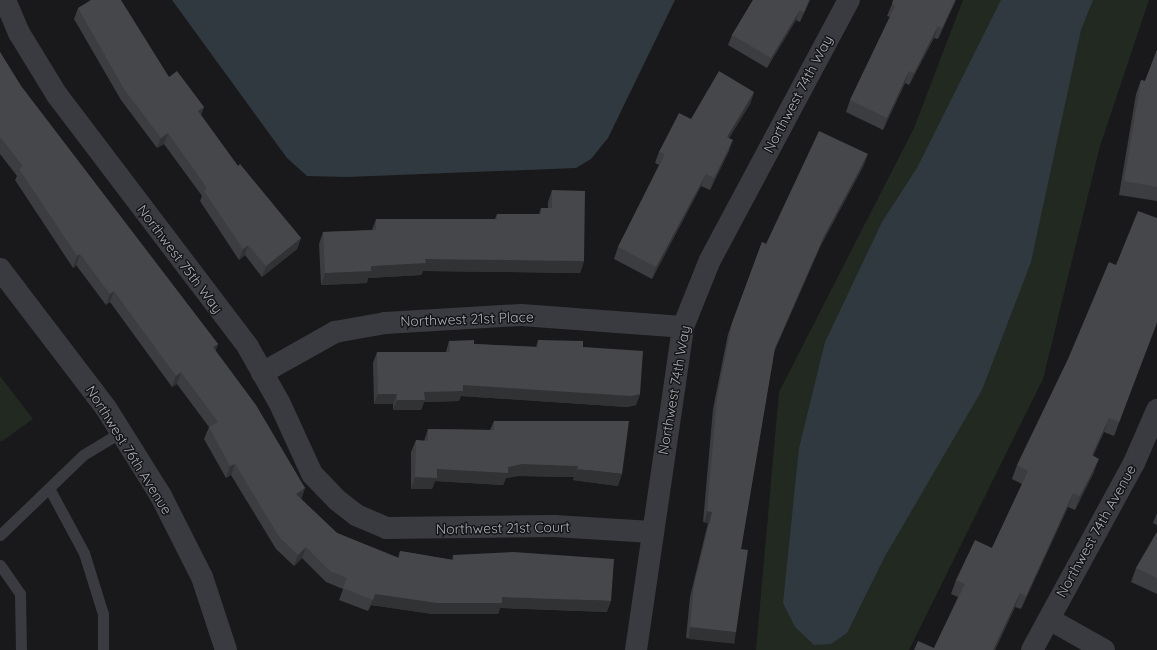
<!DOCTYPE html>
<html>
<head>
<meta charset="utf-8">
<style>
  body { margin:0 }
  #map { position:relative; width:1157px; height:650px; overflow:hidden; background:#19191b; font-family:Quicksand,sans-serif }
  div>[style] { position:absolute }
  .green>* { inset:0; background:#212921 }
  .water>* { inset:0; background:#2f393f }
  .service>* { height:11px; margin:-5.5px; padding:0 5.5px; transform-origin:5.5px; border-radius:5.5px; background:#3a3b40 }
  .minor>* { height:22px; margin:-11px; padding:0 11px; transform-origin:11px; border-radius:11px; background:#3a3b40 }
  .wall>* { inset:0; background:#3c3d40 }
  .shaded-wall>* { inset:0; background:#313234; transform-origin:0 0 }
  .building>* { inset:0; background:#46474b }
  span { translate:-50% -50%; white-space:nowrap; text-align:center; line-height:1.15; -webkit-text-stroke:3px #141416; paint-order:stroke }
  .street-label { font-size:14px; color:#acb1ba }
</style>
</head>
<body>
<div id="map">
  <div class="green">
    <i style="clip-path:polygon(963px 0,1149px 0,1100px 146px,1043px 379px,909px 650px,756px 650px,779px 392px,914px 128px)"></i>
    <i style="clip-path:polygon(0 376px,33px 419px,1px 442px,0 440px)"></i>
  </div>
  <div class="water">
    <i style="clip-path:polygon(172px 0,675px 0,608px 138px,591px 159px,576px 168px,347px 177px,307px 176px,287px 158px)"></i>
    <i style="clip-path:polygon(1001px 0,1093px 0,1081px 30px,1031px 262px,982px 390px,884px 558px,847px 633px,831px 644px,814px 645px,795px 627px,783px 603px,799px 448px,825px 342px,882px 222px,917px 168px)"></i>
  </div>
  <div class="service">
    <i style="left:49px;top:488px;width:74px;rotate:61.7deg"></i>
    <i style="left:84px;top:553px;width:64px;rotate:72.7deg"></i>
    <i style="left:103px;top:614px;width:36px;rotate:90deg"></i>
    <i style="left:0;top:535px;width:115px;rotate:-43.9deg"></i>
    <i style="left:83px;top:455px;width:44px;rotate:-31.2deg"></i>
    <i style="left:0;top:565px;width:35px;rotate:55deg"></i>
    <i style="left:20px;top:594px;width:56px;rotate:89deg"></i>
  </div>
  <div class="minor">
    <i style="left:5px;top:0;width:36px;rotate:67deg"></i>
    <i style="left:19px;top:33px;width:73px;rotate:58.5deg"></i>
    <i style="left:57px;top:95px;width:316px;rotate:52.8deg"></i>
    <i style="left:248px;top:347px;width:65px;rotate:60.7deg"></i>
    <i style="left:280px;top:404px;width:77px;rotate:65.4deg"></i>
    <i style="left:312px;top:474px;width:36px;rotate:46deg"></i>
    <i style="left:337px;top:500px;width:24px;rotate:38deg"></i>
    <i style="left:356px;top:515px;width:33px;rotate:23deg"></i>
    <i style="left:386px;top:528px;width:168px;rotate:-0.7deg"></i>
    <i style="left:554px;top:526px;width:98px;rotate:3.5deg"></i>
    <i style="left:0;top:269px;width:175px;rotate:52.7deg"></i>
    <i style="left:106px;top:408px;width:104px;rotate:58deg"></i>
    <i style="left:161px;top:496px;width:91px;rotate:63.2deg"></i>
    <i style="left:202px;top:577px;width:77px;rotate:71.8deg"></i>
    <i style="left:262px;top:373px;width:84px;rotate:-29.3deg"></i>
    <i style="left:335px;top:332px;width:51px;rotate:-10.2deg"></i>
    <i style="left:385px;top:323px;width:136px;rotate:-3.4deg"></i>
    <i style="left:521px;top:315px;width:162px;rotate:4.2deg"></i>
    <i style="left:1049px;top:619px;width:63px;rotate:29.4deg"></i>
    <i style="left:636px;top:650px;width:326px;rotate:-81.7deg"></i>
    <i style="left:683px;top:327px;width:72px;rotate:-68.1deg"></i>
    <i style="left:710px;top:260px;width:295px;rotate:-61.9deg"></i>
    <i style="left:1032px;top:650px;width:213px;rotate:-61.4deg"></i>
    <i style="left:1134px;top:463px;width:58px;rotate:-66.5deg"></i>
  </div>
  <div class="wall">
    <i style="clip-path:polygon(753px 0,810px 0,800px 22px,796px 20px,767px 68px,728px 45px,732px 35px)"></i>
    <i style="clip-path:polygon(956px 0,938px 39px,934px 38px,909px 85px,905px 83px,883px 130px,846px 112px,850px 100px,890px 17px,887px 16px,892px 4px)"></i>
    <i style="clip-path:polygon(78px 8px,169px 77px,204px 107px,201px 115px,238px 166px,301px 238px,297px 249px,262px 277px,245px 255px,239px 260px,200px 201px,202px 196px,164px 144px,157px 148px,121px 100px,74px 19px)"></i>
    <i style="clip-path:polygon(1157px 50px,1157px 201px,1119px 195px,1136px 94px,1141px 80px,1145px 81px)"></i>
    <i style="clip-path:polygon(0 52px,21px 86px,218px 344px,215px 351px,305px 488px,301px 499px,337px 533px,398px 558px,400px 551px,452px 560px,453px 555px,607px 612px,500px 608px,498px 614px,433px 614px,371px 605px,368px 611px,339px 600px,343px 589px,326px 582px,302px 558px,294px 566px,276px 549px,231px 475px,226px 478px,204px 439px,209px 427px,177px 384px,172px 387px,110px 302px,106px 305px,76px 265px,73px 268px,15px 180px,17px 176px,0 154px)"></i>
    <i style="clip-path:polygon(754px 92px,750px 104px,729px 138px,729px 151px,710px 190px,701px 186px,652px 279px,614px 259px,618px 247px,659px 165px,655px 163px,659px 152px,691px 119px)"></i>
    <i style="clip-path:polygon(864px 165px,820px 247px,774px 351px,741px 549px,736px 632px,732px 643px,686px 638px,690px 597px,708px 523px,703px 522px,713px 409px,728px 334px,762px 242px,766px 244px)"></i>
    <i style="clip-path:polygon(552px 190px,584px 261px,580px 273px,423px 271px,421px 275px,368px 278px,367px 283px,321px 285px,319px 244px,323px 232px,372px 230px,376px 219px,495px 219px,497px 214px,539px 214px,541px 208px,548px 208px,548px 202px)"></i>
    <i style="clip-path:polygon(1157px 323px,1114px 436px,1104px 432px,1093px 456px,1094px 472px,1075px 510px,1068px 507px,1021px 609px,1015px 607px,995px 650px,914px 650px,934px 648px,958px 597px,951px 594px,956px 580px,992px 548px,1022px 484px,1012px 479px,1017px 465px)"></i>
    <i style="clip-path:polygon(538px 340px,583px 347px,640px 394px,636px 405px,627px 407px,461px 396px,459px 401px,424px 402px,421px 410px,393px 410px,393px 404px,374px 404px,373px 363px,377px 352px,446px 352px,449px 341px,474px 344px,536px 347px)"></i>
    <i style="clip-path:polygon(494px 421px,618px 486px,573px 480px,574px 477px,518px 476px,506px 478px,503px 485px,435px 481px,432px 489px,411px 489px,411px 452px,416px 440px,424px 441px,428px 429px,490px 430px)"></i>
    <i style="clip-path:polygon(1157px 513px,1157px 525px,1153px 523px)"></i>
    <i style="clip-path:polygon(1157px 532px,1157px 594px,1131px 582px,1136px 568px)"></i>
  </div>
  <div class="shaded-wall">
    <i style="clip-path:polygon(809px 0,810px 0,800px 22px,804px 12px)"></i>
    <i style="clip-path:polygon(955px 0,956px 0,938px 39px,942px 28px)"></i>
    <i style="clip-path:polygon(800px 10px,796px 20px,767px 68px,771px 58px)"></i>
    <i style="clip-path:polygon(938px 26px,934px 38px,909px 85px,914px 73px)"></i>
    <i style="clip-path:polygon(909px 71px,905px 83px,883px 130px,887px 118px)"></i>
    <i style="clip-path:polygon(754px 92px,750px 104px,723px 148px,727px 137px)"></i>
    <i style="clip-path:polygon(204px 107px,200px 117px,198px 111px)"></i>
    <i style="clip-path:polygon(168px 133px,164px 144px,157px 148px,161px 138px)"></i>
    <i style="clip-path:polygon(733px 140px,729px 151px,710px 190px,714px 178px)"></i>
    <i style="clip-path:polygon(868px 154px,864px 165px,820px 247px,771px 359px,775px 348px,824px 236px)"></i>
    <i style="clip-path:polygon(706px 174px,701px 186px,652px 279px,656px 267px)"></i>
    <i style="clip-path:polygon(301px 238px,297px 249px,262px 277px,266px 266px)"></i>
    <i style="clip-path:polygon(248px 245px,245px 255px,239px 260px,243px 249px)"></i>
    <i style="clip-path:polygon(80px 254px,76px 265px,73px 268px,77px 256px)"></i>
    <i style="clip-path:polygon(425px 259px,584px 261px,580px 273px,423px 271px,421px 275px,368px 278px,367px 283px,321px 285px,325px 273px)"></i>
    <i style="clip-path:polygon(114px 291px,110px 302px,106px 305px,110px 294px)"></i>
    <i style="clip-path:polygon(218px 344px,214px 355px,213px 347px)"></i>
    <i style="clip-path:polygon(181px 372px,177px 384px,172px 387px,176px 376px)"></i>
    <i style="clip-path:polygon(463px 385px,640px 394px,636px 405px,627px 407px,461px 396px,459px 401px,424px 402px,421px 410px,393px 410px,397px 400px,424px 392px)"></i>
    <i style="clip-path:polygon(378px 394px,397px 394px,393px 404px,374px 404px)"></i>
    <i style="clip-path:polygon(1109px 418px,1104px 432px,1087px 469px,1092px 455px)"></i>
    <i style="clip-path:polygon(1099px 459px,1094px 472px,1075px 510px,1080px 496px)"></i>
    <i style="clip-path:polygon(235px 464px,231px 475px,226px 478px,230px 466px)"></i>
    <i style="clip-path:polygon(522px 464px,578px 466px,574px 477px,518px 476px,506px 478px,503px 485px,435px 481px,432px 489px,411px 489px,415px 477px,437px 469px)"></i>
    <i style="clip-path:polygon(578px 469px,622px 474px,618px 486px,573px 480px)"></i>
    <i style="clip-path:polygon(305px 488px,301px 500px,296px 494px)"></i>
    <i style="clip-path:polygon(1073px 493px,1068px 507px,1021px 609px,1026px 596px)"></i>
    <i style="left:707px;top:511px;width:5px;height:12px;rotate:11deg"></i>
    <i style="clip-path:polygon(306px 547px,302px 558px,294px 566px,298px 555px)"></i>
    <i style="clip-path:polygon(1020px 593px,1015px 607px,995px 650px,993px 650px)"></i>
    <i style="clip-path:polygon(375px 594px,502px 597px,611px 601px,607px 612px,500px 608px,498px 614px,433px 614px,371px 605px,368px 611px)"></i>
    <i style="left:690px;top:627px;width:46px;height:12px;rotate:6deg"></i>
  </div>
  <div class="building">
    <i style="clip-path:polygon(91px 0,121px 0,169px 77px,177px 71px,204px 107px,198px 111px,238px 166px,240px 164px,301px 238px,266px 266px,248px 245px,243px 249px,204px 191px,207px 188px,168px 133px,161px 138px,124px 89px,78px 8px)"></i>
    <i style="clip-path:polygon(753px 0,809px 0,804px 12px,800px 10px,771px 58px,732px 35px)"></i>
    <i style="clip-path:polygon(893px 0,955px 0,942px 28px,938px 26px,914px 73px,909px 71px,887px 118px,850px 100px,895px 6px,892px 4px)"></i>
    <i style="clip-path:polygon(1157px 50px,1157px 187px,1124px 181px,1141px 80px,1145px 81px)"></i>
    <i style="clip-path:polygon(0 52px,21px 86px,218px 344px,213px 347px,256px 405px,305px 488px,296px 494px,337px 533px,399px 558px,400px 551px,454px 560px,453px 555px,513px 552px,614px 559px,611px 601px,502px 597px,502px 603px,437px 603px,375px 594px,373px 600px,343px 588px,347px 578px,330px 571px,306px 547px,298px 555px,280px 538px,235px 464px,230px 466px,209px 427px,218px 422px,181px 372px,176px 376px,114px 291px,110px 294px,80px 254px,77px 256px,19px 169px,23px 166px,0 137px)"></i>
    <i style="clip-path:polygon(719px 71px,754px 92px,727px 137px,733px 140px,714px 178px,706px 174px,656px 267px,618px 247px,665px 154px,659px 152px,679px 113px,691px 119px)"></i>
    <i style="clip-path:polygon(819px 131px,868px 154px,824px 236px,775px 348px,741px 549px,748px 550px,736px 632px,690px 627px,694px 586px,712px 512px,707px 511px,717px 398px,732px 323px,762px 242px,766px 244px)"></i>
    <i style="clip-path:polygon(552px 190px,585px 191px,584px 261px,425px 259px,426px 263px,371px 266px,371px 271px,325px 273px,323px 232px,376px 230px,376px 219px,497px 219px,497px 214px,541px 214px,541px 208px,552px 208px)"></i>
    <i style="clip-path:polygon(1138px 211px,1157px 218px,1157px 322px,1119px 422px,1109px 418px,1092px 455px,1099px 459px,1080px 496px,1073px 493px,1026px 596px,1020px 593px,993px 650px,914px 650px,918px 641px,934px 648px,965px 584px,956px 580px,975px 540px,992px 548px,1028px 471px,1017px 465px,1068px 359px,1109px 262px,1116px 265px)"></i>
    <i style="clip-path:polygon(474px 340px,474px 344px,538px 347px,538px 340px,583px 341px,583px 347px,643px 351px,640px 394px,631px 396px,463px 385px,463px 391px,424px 392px,425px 400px,397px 400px,397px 394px,378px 394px,377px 352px,450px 352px,449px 341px)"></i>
    <i style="clip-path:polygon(494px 421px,629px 421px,622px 474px,578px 469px,578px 466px,522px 464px,508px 467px,508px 473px,437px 469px,437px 478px,415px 477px,416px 440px,428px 441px,428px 429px,494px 430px)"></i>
    <i style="clip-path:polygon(1157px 532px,1157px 578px,1136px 568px)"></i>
  </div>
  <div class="street-label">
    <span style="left:798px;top:94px;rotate:-62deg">Northwest 74th Way</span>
    <span style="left:180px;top:259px;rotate:53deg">Northwest 75th Way</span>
    <span style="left:467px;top:319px;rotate:-2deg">Northwest 21st Place</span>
    <span style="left:674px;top:390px;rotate:-80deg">Northwest 74th Way</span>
    <span style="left:129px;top:450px;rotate:58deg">Northwest 76th Avenue</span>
    <span style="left:503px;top:528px;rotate:-1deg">Northwest 21st Court</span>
    <span style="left:1096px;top:531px;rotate:-61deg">Northwest 74th Avenue</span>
  </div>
</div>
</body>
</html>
